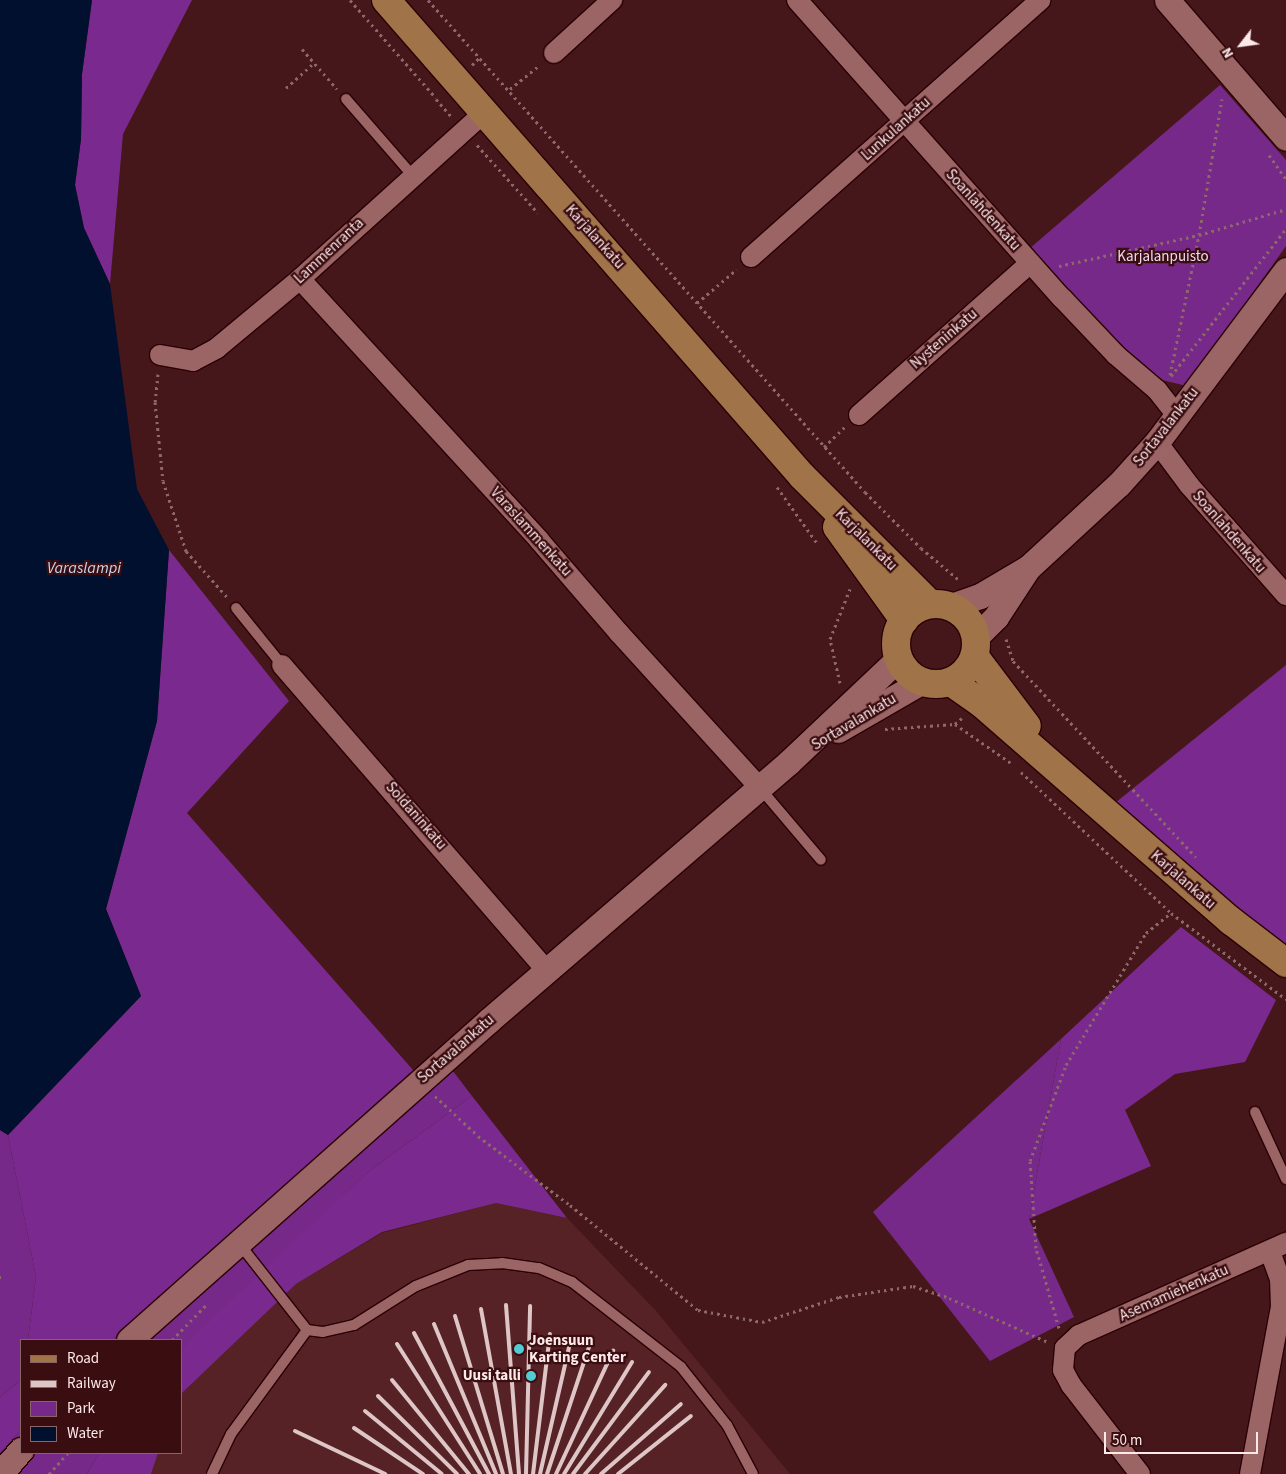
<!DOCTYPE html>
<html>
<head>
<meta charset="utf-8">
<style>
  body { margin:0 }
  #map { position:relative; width:1286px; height:1474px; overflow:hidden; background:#46171a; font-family:"Source Sans 3",sans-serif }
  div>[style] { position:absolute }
  .built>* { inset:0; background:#572226 }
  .green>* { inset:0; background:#772989 }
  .forest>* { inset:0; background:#7a2a8e }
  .water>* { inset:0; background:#01102e }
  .path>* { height:3px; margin-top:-1.5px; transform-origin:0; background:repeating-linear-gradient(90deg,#8d686a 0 2.5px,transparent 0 6.5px) }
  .roads { filter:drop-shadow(1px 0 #2a0005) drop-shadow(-1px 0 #2a0005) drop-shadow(0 1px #2a0005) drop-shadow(0 -1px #2a0005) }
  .service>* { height:10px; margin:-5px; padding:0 5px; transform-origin:5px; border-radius:5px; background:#9c6565 }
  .minor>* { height:20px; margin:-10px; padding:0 10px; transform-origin:10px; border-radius:10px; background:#9c6565 }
  .tertiary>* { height:25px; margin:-12.5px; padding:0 12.5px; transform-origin:12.5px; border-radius:12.5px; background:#9c6565 }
  .primary>* { height:28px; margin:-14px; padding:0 14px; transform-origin:14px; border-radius:14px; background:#a07349 }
  .primary>.ring { margin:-14px; padding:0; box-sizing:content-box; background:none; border:28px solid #a07349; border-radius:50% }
  .rail>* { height:4px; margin:-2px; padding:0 2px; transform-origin:2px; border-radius:2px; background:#dec6c6 }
  .dots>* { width:14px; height:14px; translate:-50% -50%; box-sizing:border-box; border:2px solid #3a0d11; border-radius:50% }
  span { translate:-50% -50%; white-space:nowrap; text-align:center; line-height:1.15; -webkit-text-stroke:4.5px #3a0d11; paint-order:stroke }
  .street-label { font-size:15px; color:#fde9e9 }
  .park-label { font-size:15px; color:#eedaf3 }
  .poi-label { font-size:15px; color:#fde9e9; font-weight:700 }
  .left { translate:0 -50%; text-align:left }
  .right { translate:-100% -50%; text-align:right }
  .water-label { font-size:16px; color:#c4d4ed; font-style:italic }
  .legend { position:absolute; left:20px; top:1339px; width:162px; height:115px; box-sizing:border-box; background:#3a0d11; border:1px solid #886567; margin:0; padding:6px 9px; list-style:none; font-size:15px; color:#fde9e9 }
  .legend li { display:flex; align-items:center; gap:10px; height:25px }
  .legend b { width:25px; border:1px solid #886567 }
  .north { position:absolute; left:1216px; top:20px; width:50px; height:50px; -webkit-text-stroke:4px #3a0d11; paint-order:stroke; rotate:240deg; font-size:14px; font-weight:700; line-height:20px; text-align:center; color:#fde9e9 }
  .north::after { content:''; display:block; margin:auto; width:18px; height:22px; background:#fde9e9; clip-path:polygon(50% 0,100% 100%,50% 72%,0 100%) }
  .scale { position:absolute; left:1104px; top:1432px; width:154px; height:22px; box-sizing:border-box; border:2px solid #fde9e9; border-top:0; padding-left:6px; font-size:15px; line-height:18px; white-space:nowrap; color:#fde9e9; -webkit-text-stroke:4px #3a0d11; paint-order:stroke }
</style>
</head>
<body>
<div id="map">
  <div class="built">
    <i style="clip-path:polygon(496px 1203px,567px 1218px,656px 1311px,790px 1474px,151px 1474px,158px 1453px,181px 1453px,181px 1394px,296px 1284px,382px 1233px)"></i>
  </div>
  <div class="green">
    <i style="clip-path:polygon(1220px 85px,1286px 160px,1286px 246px,1187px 386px,1154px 378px,1095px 323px,1029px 249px)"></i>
    <i style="clip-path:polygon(1061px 1039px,1029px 1219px,1074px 1317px,990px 1361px,873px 1212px)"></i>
    <i style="clip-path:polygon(449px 1066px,472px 1096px,368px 1172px,181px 1351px,181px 1340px,112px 1340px,413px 1070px)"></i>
    <i style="clip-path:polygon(0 1130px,8px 1135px,36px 1277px,28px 1340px,21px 1340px,21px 1380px,0 1397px)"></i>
    <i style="clip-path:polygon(21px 1430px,21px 1453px,99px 1453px,87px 1474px,0 1474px,0 1453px)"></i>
  </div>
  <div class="forest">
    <i style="clip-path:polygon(92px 0,192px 0,123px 134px,110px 284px,84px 228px,75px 185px,81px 139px,82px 74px)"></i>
    <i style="clip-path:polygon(169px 550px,289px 701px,187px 813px,413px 1070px,112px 1340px,28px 1340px,36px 1277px,8px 1135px,141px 996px,106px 909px,157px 721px)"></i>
    <i style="clip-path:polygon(1286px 665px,1286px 942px,1283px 952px,1110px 807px)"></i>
    <i style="clip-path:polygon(1181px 927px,1276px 1000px,1245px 1062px,1175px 1074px,1125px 1110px,1151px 1166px,1029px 1219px,1061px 1039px)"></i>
    <i style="clip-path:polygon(472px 1096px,567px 1218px,496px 1203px,382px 1232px,296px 1284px,181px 1394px,181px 1351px,201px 1329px,368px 1172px)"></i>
    <i style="clip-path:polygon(21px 1380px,21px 1430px,0 1453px,0 1397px)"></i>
    <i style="clip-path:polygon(99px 1453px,158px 1453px,151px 1474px,87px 1474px)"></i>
  </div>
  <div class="water">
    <i style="clip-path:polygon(0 0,92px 0,82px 74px,81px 139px,75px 185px,84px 228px,110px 284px,137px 489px,169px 550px,157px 721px,106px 909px,141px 996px,8px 1135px,0 1130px)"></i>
  </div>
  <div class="path">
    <i style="left:350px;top:0;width:130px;rotate:48.7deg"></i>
    <i style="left:428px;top:0;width:658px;rotate:48.39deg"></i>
    <i style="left:865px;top:492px;width:79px;rotate:45deg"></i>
    <i style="left:921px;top:548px;width:48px;rotate:40deg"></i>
    <i style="left:302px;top:49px;width:53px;rotate:48.8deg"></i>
    <i style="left:472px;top:65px;width:11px;rotate:-45deg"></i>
    <i style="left:286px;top:88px;width:38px;rotate:-42deg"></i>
    <i style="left:510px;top:89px;width:36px;rotate:-39deg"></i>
    <i style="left:436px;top:99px;width:23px;rotate:49deg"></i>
    <i style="left:477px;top:145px;width:91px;rotate:48.1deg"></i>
    <i style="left:1269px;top:155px;width:29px;rotate:55deg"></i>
    <i style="left:1059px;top:266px;width:143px;rotate:-12.5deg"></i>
    <i style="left:1199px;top:235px;width:91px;rotate:-16.6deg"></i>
    <i style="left:697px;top:303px;width:52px;rotate:-40.4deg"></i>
    <i style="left:158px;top:374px;width:28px;rotate:96deg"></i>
    <i style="left:155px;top:402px;width:79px;rotate:84.2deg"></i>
    <i style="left:163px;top:481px;width:74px;rotate:71.8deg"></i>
    <i style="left:186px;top:551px;width:63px;rotate:48.2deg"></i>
    <i style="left:1170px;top:375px;width:143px;rotate:-78.3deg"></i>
    <i style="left:1199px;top:235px;width:138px;rotate:-80.4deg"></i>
    <i style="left:1171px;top:376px;width:187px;rotate:-52deg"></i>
    <i style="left:824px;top:447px;width:29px;rotate:-44deg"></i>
    <i style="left:777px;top:487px;width:69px;rotate:54.5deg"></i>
    <i style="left:1006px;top:639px;width:23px;rotate:72deg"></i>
    <i style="left:1013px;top:661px;width:268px;rotate:47deg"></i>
    <i style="left:840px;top:683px;width:45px;rotate:-102.8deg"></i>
    <i style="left:830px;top:639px;width:54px;rotate:-68.2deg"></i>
    <i style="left:955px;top:724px;width:68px;rotate:34.9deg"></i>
    <i style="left:885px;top:729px;width:70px;rotate:-4.1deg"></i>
    <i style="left:955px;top:724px;width:9px;rotate:-41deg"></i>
    <i style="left:1021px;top:772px;width:206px;rotate:43.2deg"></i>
    <i style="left:1171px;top:913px;width:144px;rotate:36.8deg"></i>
    <i style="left:435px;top:1096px;width:59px;rotate:42.9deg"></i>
    <i style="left:478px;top:1136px;width:115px;rotate:36.9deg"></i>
    <i style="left:570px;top:1205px;width:166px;rotate:39.4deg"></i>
    <i style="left:698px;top:1310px;width:65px;rotate:10.6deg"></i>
    <i style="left:762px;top:1322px;width:81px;rotate:-18deg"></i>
    <i style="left:839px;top:1297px;width:75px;rotate:-8.5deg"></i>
    <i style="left:913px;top:1286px;width:38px;rotate:18deg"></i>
    <i style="left:949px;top:1298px;width:108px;rotate:24deg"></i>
    <i style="left:0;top:1277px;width:1px"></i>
    <i style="left:1059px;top:1328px;width:83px;rotate:-106deg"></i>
    <i style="left:1036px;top:1248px;width:87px;rotate:-93.9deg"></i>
    <i style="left:1030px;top:1161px;width:103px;rotate:-69.4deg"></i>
    <i style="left:1066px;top:1065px;width:154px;rotate:-58.8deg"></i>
    <i style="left:1146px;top:933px;width:32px;rotate:-39deg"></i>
    <i style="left:172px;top:1340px;width:52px;rotate:-45.8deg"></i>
    <i style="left:49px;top:1474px;width:28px;rotate:-48deg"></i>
  </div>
  <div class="roads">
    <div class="service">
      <i style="left:346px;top:99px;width:101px;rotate:49deg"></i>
      <i style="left:236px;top:608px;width:73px;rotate:51.1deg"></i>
      <i style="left:760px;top:788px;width:94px;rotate:49.7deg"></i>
      <i style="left:1255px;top:1112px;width:74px;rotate:65.2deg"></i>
      <i style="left:238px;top:1242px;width:112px;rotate:51.9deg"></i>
      <i style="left:307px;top:1330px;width:16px;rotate:7deg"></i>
      <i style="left:323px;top:1332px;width:32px;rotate:-13deg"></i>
      <i style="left:354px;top:1325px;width:73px;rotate:-32.2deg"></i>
      <i style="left:416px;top:1286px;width:56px;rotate:-22deg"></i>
      <i style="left:468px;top:1265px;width:34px;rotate:-3deg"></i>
      <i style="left:502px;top:1263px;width:37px;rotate:8deg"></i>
      <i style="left:539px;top:1268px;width:36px;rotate:23deg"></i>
      <i style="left:572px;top:1282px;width:138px;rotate:37.9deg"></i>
      <i style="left:681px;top:1367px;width:74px;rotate:51.6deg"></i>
      <i style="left:727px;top:1425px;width:55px;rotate:62deg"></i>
      <i style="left:212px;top:1474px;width:44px;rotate:-64.6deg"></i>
      <i style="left:231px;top:1434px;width:129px;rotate:-53.8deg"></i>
    </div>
    <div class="minor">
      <i style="left:797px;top:0;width:399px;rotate:48.4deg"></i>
      <i style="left:1062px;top:298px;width:79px;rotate:46.5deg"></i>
      <i style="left:1116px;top:355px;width:54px;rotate:40.5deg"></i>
      <i style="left:1157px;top:390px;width:31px;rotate:52deg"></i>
      <i style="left:554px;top:53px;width:79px;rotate:-42.4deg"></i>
      <i style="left:751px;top:257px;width:387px;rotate:-41.6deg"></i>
      <i style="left:300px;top:279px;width:354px;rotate:47.5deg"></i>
      <i style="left:539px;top:540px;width:123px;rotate:49.3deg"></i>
      <i style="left:619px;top:633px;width:208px;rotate:47.7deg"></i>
      <i style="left:160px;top:355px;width:34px;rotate:10deg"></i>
      <i style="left:193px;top:361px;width:27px;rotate:-28deg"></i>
      <i style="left:217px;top:348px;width:108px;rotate:-39.7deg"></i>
      <i style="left:300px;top:279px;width:249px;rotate:-42.1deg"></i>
      <i style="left:859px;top:415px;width:229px;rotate:-41.6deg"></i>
      <i style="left:1157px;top:442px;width:54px;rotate:53.3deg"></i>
      <i style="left:1189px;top:485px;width:147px;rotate:48.6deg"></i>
      <i style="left:282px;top:665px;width:405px;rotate:49.1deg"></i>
      <i style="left:1140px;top:1474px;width:113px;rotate:-127.8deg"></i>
      <i style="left:1071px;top:1385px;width:17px;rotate:-118deg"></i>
      <i style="left:1063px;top:1370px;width:22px;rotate:-85deg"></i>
      <i style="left:1065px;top:1348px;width:19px;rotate:-43deg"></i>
      <i style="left:1079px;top:1335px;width:227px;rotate:-24deg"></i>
      <i style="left:1250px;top:1474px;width:170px;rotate:-79.5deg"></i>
      <i style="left:1281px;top:1307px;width:28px;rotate:-92deg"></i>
      <i style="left:1280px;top:1279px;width:30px;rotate:-110deg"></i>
    </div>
    <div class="tertiary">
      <i style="left:1167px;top:0;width:182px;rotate:49.2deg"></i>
      <i style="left:951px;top:606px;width:31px;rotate:-19deg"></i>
      <i style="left:980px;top:596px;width:57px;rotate:-30.6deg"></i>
      <i style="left:1029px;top:567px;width:122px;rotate:-42.7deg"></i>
      <i style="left:1119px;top:484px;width:57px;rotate:-47.9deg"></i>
      <i style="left:1157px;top:442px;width:215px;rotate:-53.1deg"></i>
      <i style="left:976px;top:637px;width:28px;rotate:-45deg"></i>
      <i style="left:996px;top:617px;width:55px;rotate:-56.9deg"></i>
      <i style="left:838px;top:730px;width:96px;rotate:-30deg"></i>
      <i style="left:129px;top:1340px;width:480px;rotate:-41.6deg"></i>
      <i style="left:488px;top:1021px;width:396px;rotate:-40.7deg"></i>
      <i style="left:788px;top:763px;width:151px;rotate:-43.4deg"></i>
      <i style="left:0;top:1474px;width:32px;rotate:-49deg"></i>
    </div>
    <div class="primary">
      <i style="left:386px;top:0;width:632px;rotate:48.85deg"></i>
      <i style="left:802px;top:476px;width:181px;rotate:45deg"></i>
      <i style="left:837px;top:527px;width:115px;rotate:54.2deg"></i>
      <i class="ring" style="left:896px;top:604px;width:52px;height:52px"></i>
      <i style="left:975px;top:657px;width:86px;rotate:53deg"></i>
      <i style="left:951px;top:682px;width:37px;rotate:35deg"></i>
      <i style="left:981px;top:703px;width:332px;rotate:41.1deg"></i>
      <i style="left:1231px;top:921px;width:69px;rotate:37.4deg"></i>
    </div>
  </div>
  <div class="rail">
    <i style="left:506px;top:1305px;width:169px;rotate:85.6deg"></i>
    <i style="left:481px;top:1309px;width:168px;rotate:79.7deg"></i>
    <i style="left:455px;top:1316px;width:165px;rotate:73.1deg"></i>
    <i style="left:434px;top:1324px;width:162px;rotate:67.5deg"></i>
    <i style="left:414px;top:1333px;width:160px;rotate:62deg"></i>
    <i style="left:397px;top:1344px;width:154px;rotate:57.4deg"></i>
    <i style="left:392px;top:1380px;width:122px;rotate:50.7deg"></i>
    <i style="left:378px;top:1396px;width:111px;rotate:44.6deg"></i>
    <i style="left:365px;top:1411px;width:99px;rotate:39.3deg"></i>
    <i style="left:354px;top:1428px;width:83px;rotate:33.7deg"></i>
    <i style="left:295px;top:1431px;width:100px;rotate:25.5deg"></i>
    <i style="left:526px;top:1474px;width:168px;rotate:-88.6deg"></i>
    <i style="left:533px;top:1474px;width:141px;rotate:-83.1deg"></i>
    <i style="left:540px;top:1474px;width:139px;rotate:-77.1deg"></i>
    <i style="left:547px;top:1474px;width:137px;rotate:-71.7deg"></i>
    <i style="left:556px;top:1474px;width:136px;rotate:-65.1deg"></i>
    <i style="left:564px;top:1474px;width:131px;rotate:-58.7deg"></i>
    <i style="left:573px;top:1474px;width:127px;rotate:-53.3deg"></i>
    <i style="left:585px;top:1474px;width:120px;rotate:-48deg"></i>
    <i style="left:601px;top:1474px;width:106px;rotate:-41.2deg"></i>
    <i style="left:618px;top:1474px;width:93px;rotate:-38.5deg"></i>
  </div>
  <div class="dots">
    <i style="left:519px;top:1349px;background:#51ccd2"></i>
    <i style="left:531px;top:1376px;background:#51ccd2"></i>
  </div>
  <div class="street-label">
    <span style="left:896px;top:129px;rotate:-42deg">Lunkulankatu</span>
    <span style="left:983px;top:210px;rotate:48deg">Soanlahdenkatu</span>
    <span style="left:595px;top:237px;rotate:48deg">Karjalankatu</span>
    <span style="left:329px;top:251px;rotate:-43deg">Lammenranta</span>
    <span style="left:944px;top:339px;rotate:-41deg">Nysteninkatu</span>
    <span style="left:1166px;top:427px;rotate:-52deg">Sortavalankatu</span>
    <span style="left:531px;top:532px;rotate:48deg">Varaslammenkatu</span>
    <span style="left:1229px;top:532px;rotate:49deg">Soanlahdenkatu</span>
    <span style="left:866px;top:540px;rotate:45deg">Karjalankatu</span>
    <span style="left:854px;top:722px;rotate:-31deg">Sortavalankatu</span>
    <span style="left:416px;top:816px;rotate:49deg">Soldaninkatu</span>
    <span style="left:1183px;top:880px;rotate:41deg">Karjalankatu</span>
    <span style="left:456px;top:1049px;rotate:-41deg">Sortavalankatu</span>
    <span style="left:1174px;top:1293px;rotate:-24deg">Asemamiehenkatu</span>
  </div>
  <div class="park-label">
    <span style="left:1163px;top:257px">Karjalanpuisto</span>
  </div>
  <div class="poi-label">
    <span class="left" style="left:529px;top:1349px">Joensuun<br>Karting Center</span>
    <span class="right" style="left:521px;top:1376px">Uusi talli</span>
  </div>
  <div class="water-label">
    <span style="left:84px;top:568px">Varaslampi</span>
  </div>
  <ul class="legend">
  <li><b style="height:6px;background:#a07349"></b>Road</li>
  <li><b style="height:6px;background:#dec6c6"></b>Railway</li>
  <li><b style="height:14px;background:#772989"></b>Park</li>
  <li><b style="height:14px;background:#01102e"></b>Water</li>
  </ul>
  <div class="north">N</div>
  <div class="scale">50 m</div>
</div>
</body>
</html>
